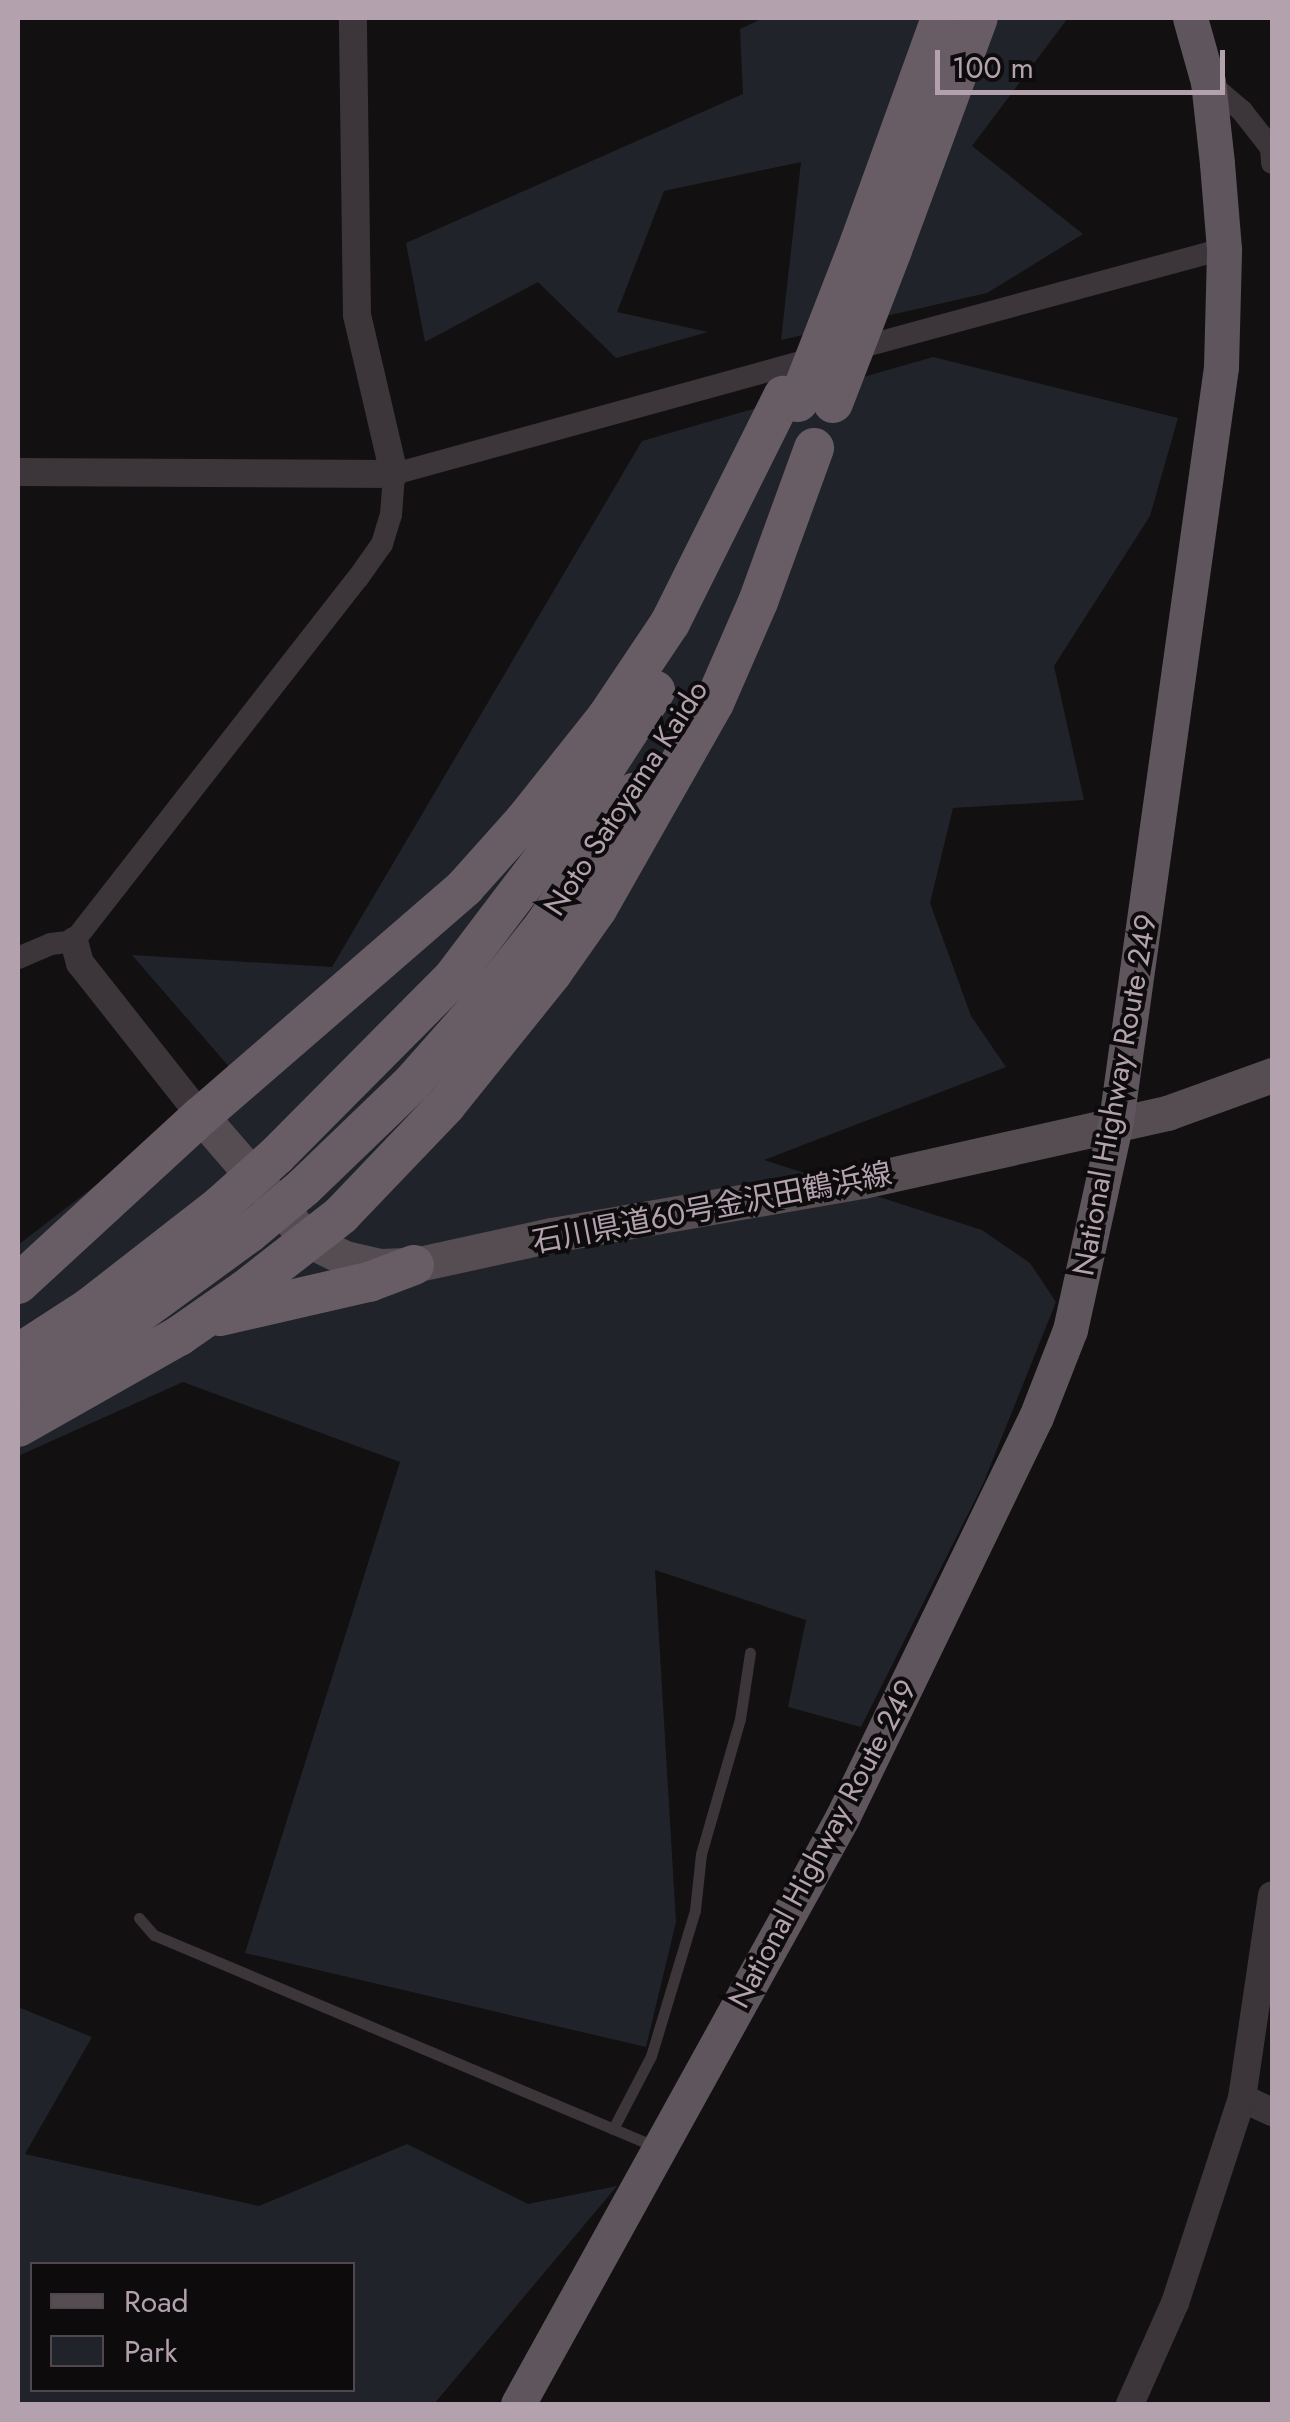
<!DOCTYPE html>
<html>
<head>
<meta charset="utf-8">
<style>
  body { margin:0 }
  #map { position:relative; width:1290px; height:2422px; overflow:hidden; background:#121011; font-family:Jost,"Noto Sans JP",sans-serif }
  div>[style] { position:absolute }
  .green>* { inset:0; background:#20232a }
  .service>* { height:11px; margin:-5.5px; padding:0 5.5px; transform-origin:5.5px; border-radius:5.5px; background:#3c353a }
  .minor>* { height:22px; margin:-11px; padding:0 11px; transform-origin:11px; border-radius:11px; background:#3c353a }
  .tertiary>* { height:28px; margin:-14px; padding:0 14px; transform-origin:14px; border-radius:14px; background:#3c353a }
  .primary>* { height:35px; margin:-17.5px; padding:0 17.5px; transform-origin:17.5px; border-radius:17.5px; background:#564d53 }
  .trunk>* { height:35px; margin:-17.5px; padding:0 17.5px; transform-origin:17.5px; border-radius:17.5px; background:#5f555c }
  .motorway>* { height:40px; margin:-20px; padding:0 20px; transform-origin:20px; border-radius:20px; background:#685d65 }
  .motorway-bridge>* { height:40px; margin:-20px; padding:0 20px; transform-origin:20px; border-radius:20px; background:#685d65 }
  span { translate:-50% -50%; white-space:nowrap; text-align:center; line-height:1.15; -webkit-text-stroke:8px #0d0b0c; paint-order:stroke }
  .street-label { font-size:30px; color:#b3a1ae }
  .frame { position:absolute; inset:0; border:20px solid #b3a1ae; pointer-events:none }
  .legend { position:absolute; left:30px; top:2262px; width:325px; height:130px; box-sizing:border-box; background:#0d0b0c; border:2px solid #4f474d; margin:0; padding:12px 18px; list-style:none; font-size:30px; color:#b3a1ae }
  .legend li { display:flex; align-items:center; gap:20px; height:50px }
  .legend b { width:50px; border:2px solid #4f474d }
  .scale { position:absolute; left:935px; top:50px; width:290px; height:45px; box-sizing:border-box; border:5px solid #b3a1ae; border-top:0; padding-left:12px; font-size:30px; line-height:35px; white-space:nowrap; color:#b3a1ae; -webkit-text-stroke:8px #0d0b0c; paint-order:stroke }
</style>
</head>
<body>
<div id="map">
  <div class="green">
    <i style="clip-path:polygon(763px 18px,1068px 18px,972px 146px,1083px 234px,987px 293px,781px 340px,801px 162px,664px 191px,617px 312px,708px 332px,616px 358px,538px 282px,425px 342px,406px 243px,743px 94px,740px 29px)"></i>
    <i style="clip-path:polygon(933px 357px,1178px 418px,1150px 516px,1054px 666px,1084px 800px,953px 808px,930px 903px,971px 1016px,1006px 1067px,764px 1160px,982px 1230px,1030px 1263px,1056px 1302px,983px 1484px,861px 1727px,788px 1707px,806px 1620px,655px 1570px,676px 1922px,646px 2047px,245px 1953px,400px 1462px,183px 1382px,18px 1456px,18px 1245px,237px 1076px,132px 955px,332px 967px,642px 441px)"></i>
    <i style="clip-path:polygon(evenodd,18px 2007px,92px 2037px,25px 2154px,259px 2206px,407px 2144px,528px 2204px,617px 2186px,434px 2404px,18px 2404px,18px 2007px,32px 2264px,352px 2264px,352px 2390px,32px 2390px,32px 2264px)"></i>
  </div>
  <div class="service">
    <i style="left:139px;top:1918px;width:23px;rotate:49deg"></i>
    <i style="left:154px;top:1935px;width:543px;rotate:22.88deg"></i>
    <i style="left:613px;top:2129px;width:82px;rotate:-62.5deg"></i>
    <i style="left:651px;top:2056px;width:152px;rotate:-73.2deg"></i>
    <i style="left:695px;top:1910px;width:56px;rotate:-83.9deg"></i>
    <i style="left:701px;top:1854px;width:141px;rotate:-73.9deg"></i>
    <i style="left:740px;top:1719px;width:67px;rotate:-81.4deg"></i>
  </div>
  <div class="minor">
    <i style="left:1208px;top:82px;width:45px;rotate:40.5deg"></i>
    <i style="left:1242px;top:111px;width:47px;rotate:51.9deg"></i>
    <i style="left:1271px;top:148px;width:15px;rotate:86deg"></i>
    <i style="left:851px;top:350px;width:386px;rotate:-15.2deg"></i>
    <i style="left:18px;top:958px;width:36px;rotate:-23deg"></i>
    <i style="left:51px;top:944px;width:23px;rotate:-7deg"></i>
    <i style="left:74px;top:941px;width:461px;rotate:-52deg"></i>
    <i style="left:358px;top:578px;width:42px;rotate:-54.8deg"></i>
    <i style="left:382px;top:544px;width:30px;rotate:-73deg"></i>
    <i style="left:391px;top:515px;width:41px;rotate:-85.8deg"></i>
    <i style="left:394px;top:474px;width:442px;rotate:-15.4deg"></i>
  </div>
  <div class="tertiary">
    <i style="left:18px;top:472px;width:376px;rotate:0.3deg"></i>
    <i style="left:394px;top:474px;width:163px;rotate:-103.1deg"></i>
    <i style="left:357px;top:315px;width:297px;rotate:-90.8deg"></i>
    <i style="left:74px;top:941px;width:23px;rotate:75deg"></i>
    <i style="left:80px;top:963px;width:195px;rotate:51.7deg"></i>
    <i style="left:1242px;top:2098px;width:33px;rotate:25deg"></i>
    <i style="left:1130px;top:2404px;width:111px;rotate:-66deg"></i>
    <i style="left:1175px;top:2303px;width:216px;rotate:-71.9deg"></i>
    <i style="left:1242px;top:2098px;width:205px;rotate:-81.6deg"></i>
  </div>
  <div class="primary">
    <i style="left:201px;top:1116px;width:164px;rotate:49.2deg"></i>
    <i style="left:308px;top:1240px;width:41px;rotate:25.9deg"></i>
    <i style="left:345px;top:1258px;width:36px;rotate:13deg"></i>
    <i style="left:380px;top:1266px;width:34px;rotate:-2deg"></i>
    <i style="left:414px;top:1265px;width:141px;rotate:-12.3deg"></i>
    <i style="left:552px;top:1235px;width:316px;rotate:-9.9deg"></i>
    <i style="left:863px;top:1181px;width:312px;rotate:-12.6deg"></i>
    <i style="left:1167px;top:1113px;width:112px;rotate:-19.9deg"></i>
  </div>
  <div class="trunk">
    <i style="left:518px;top:2404px;width:670px;rotate:-61.06deg"></i>
    <i style="left:842px;top:1818px;width:445px;rotate:-64.2deg"></i>
    <i style="left:1036px;top:1417px;width:93px;rotate:-68.7deg"></i>
    <i style="left:1070px;top:1330px;width:214px;rotate:-77.6deg"></i>
    <i style="left:1116px;top:1121px;width:761px;rotate:-82.07deg"></i>
    <i style="left:1221px;top:367px;width:118px;rotate:-88.5deg"></i>
    <i style="left:1224px;top:249px;width:86px;rotate:-94.7deg"></i>
    <i style="left:1217px;top:163px;width:81px;rotate:-96.3deg"></i>
    <i style="left:1208px;top:82px;width:66px;rotate:-105.7deg"></i>
  </div>
  <div class="motorway">
    <i style="left:860px;top:242px;width:238px;rotate:-70.1deg"></i>
    <i style="left:892px;top:250px;width:247px;rotate:-69.7deg"></i>
    <i style="left:277px;top:1155px;width:248px;rotate:-45.2deg"></i>
    <i style="left:452px;top:979px;width:182px;rotate:-52.8deg"></i>
    <i style="left:562px;top:834px;width:171px;rotate:-57deg"></i>
    <i style="left:304px;top:1187px;width:150px;rotate:-43.9deg"></i>
    <i style="left:412px;top:1083px;width:106px;rotate:-48.5deg"></i>
    <i style="left:482px;top:1004px;width:100px;rotate:-51.5deg"></i>
    <i style="left:544px;top:926px;width:161px;rotate:-55.9deg"></i>
    <i style="left:18px;top:1284px;width:248px;rotate:-42.6deg"></i>
    <i style="left:201px;top:1116px;width:349px;rotate:-40.9deg"></i>
    <i style="left:465px;top:887px;width:90px;rotate:-48.2deg"></i>
    <i style="left:525px;top:820px;width:132px;rotate:-51.5deg"></i>
    <i style="left:607px;top:717px;width:113px;rotate:-56.2deg"></i>
    <i style="left:670px;top:623px;width:254px;rotate:-63.5deg"></i>
    <i style="left:220px;top:1316px;width:153px;rotate:-12.9deg"></i>
    <i style="left:369px;top:1282px;width:48px;rotate:-20.7deg"></i>
    <i style="left:18px;top:1354px;width:85px;rotate:-32.9deg"></i>
    <i style="left:89px;top:1308px;width:166px;rotate:-37.9deg"></i>
    <i style="left:18px;top:1391px;width:107px;rotate:-31.6deg"></i>
    <i style="left:109px;top:1335px;width:173px;rotate:-36.1deg"></i>
    <i style="left:18px;top:1427px;width:185px;rotate:-29.5deg"></i>
    <i style="left:179px;top:1336px;width:80px;rotate:-34.9deg"></i>
    <i style="left:245px;top:1290px;width:122px;rotate:-38deg"></i>
    <i style="left:341px;top:1215px;width:152px;rotate:-46.3deg"></i>
    <i style="left:446px;top:1105px;width:169px;rotate:-51.2deg"></i>
    <i style="left:552px;top:973px;width:78px;rotate:-54.9deg"></i>
    <i style="left:597px;top:909px;width:237px;rotate:-60.4deg"></i>
    <i style="left:714px;top:703px;width:110px;rotate:-66.5deg"></i>
    <i style="left:758px;top:602px;width:164px;rotate:-70deg"></i>
  </div>
  <div class="motorway-bridge">
    <i style="left:798px;top:402px;width:172px;rotate:-68.8deg"></i>
    <i style="left:833px;top:403px;width:164px;rotate:-68.9deg"></i>
    <i style="left:220px;top:1206px;width:76px;rotate:-41.8deg"></i>
    <i style="left:249px;top:1233px;width:72px;rotate:-39.9deg"></i>
  </div>
  <div class="street-label">
    <span style="left:626px;top:798px;rotate:-57deg">Noto Satoyama Kaido</span>
    <span style="left:1115px;top:1095px;rotate:-80deg">National Highway Route 249</span>
    <span style="left:712px;top:1208px;rotate:-11deg">石川県道60号金沢田鶴浜線</span>
    <span style="left:823px;top:1844px;rotate:-62deg">National Highway Route 249</span>
  </div>
  <div class="frame"></div>
  <ul class="legend">
  <li><b style="height:12px;background:#564d53"></b>Road</li>
  <li><b style="height:28px;background:#20232a"></b>Park</li>
  </ul>
  <div class="scale">100 m</div>
</div>
</body>
</html>
